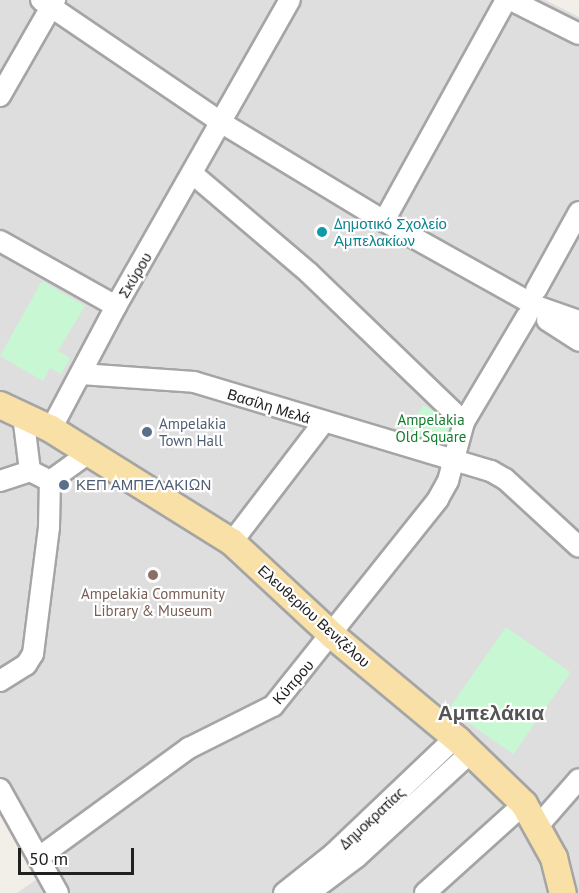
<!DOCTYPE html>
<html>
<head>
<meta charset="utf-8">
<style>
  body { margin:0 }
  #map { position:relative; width:579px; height:893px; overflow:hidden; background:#f1efe8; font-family:"PT Sans",sans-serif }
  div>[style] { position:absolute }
  .residential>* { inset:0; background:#dfdede }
  .park>* { inset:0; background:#c8f7d3; transform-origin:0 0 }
  .roads { filter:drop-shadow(2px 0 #a5a5a5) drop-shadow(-2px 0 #a5a5a5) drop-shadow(0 2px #a5a5a5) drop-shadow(0 -2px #a5a5a5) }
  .minor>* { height:20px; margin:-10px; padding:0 10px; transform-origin:10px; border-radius:10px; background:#fff }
  .major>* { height:26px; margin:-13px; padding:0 13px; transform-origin:13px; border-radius:13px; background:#f8e0a6 }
  .dots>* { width:16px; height:16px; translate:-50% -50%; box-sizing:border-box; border:3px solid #fff; border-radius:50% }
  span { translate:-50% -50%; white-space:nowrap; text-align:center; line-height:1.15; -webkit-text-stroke:4.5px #fff; paint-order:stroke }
  .culture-label { font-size:15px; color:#0d838f }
  .left { translate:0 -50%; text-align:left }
  .street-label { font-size:15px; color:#212121 }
  .park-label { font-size:15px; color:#117c2a }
  .service-label { font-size:15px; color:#4e5e75 }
  .education-label { font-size:15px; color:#785e54 }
  .district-label { font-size:21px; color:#545454; font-weight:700 }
  .scale { position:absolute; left:18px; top:848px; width:116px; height:27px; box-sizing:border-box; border:3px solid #212121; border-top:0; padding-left:8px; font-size:18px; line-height:21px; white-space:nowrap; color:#212121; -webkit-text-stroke:4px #fff; paint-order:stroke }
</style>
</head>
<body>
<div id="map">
  <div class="residential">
    <i style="clip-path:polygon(0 0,545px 0,579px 17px,579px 893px,17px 893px,40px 877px,0 801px)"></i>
  </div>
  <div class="park">
    <i style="clip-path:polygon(42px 281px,85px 306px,58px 351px,70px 358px,61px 374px,50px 368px,43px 381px,0 356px)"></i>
    <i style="left:423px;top:405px;width:37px;height:32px;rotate:29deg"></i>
    <i style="left:506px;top:627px;width:79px;height:100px;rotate:35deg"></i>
  </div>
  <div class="roads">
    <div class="minor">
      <i style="left:41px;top:0;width:219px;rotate:34.2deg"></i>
      <i style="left:222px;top:123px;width:189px;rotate:31.2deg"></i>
      <i style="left:384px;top:221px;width:174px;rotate:29.2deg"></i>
      <i style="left:536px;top:306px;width:46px;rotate:19.2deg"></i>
      <i style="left:511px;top:0;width:76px;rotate:26.6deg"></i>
      <i style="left:0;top:96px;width:111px;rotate:-60.2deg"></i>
      <i style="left:194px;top:175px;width:151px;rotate:40.4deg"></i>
      <i style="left:309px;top:273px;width:215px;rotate:43.9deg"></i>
      <i style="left:384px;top:221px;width:252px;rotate:-61.1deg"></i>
      <i style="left:0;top:241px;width:133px;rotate:29.3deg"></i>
      <i style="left:536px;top:290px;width:89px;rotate:-61.1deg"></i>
      <i style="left:547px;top:320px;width:38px;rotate:33deg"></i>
      <i style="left:81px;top:374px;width:113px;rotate:4deg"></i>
      <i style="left:194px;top:382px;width:310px;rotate:16.7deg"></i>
      <i style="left:491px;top:471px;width:16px;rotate:30deg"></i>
      <i style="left:505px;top:479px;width:100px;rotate:42.6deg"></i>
      <i style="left:51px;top:429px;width:139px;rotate:-62.1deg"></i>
      <i style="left:116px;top:306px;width:352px;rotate:-60.4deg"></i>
      <i style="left:0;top:481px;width:32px;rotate:-18deg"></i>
      <i style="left:50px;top:481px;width:49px;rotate:-35.9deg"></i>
      <i style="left:232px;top:542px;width:150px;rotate:-52.6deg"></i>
      <i style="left:0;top:681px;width:31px;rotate:-32deg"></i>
      <i style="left:26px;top:665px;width:13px;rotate:-58deg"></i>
      <i style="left:33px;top:654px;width:128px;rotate:-82.8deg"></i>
      <i style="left:49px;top:527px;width:46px;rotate:-88.8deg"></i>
      <i style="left:50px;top:481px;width:22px;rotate:-153deg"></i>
      <i style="left:30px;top:471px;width:56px;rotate:-97.1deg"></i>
      <i style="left:0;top:789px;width:119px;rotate:60.9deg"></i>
      <i style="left:538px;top:826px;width:62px;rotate:-48.9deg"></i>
      <i style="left:38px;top:858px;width:187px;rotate:-36.1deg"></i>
      <i style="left:189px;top:748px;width:94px;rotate:-26.6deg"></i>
      <i style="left:273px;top:706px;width:265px;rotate:-51.4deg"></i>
      <i style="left:438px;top:499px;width:21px;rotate:-61deg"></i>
      <i style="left:448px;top:481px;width:61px;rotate:-74.8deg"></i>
      <i style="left:464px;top:422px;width:123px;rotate:-59.3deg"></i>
      <i style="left:284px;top:893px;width:63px;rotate:-38.5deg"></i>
      <i style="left:333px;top:854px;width:168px;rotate:-43.6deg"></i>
      <i style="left:309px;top:893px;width:60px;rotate:-36.9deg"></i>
      <i style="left:357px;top:857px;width:155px;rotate:-42.6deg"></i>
      <i style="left:425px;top:893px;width:133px;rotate:-42deg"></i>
    </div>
    <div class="major">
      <i style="left:0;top:405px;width:56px;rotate:25.2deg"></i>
      <i style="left:51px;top:429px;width:213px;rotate:32deg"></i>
      <i style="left:232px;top:542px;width:137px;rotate:42.9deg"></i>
      <i style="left:332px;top:635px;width:164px;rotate:39.8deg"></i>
      <i style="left:458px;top:740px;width:92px;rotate:44.1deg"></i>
      <i style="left:524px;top:804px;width:62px;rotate:60.9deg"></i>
      <i style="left:554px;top:858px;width:36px;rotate:76deg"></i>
    </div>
  </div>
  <div class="dots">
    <i style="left:322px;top:232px;background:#0f9aa8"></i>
    <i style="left:147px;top:432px;background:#5c6f8a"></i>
    <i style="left:64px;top:485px;background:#5c6f8a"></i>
    <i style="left:153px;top:575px;background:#8d6e63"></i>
  </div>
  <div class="culture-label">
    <span class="left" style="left:334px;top:232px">Δημοτικό Σχολείο<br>Αμπελακίων</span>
  </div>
  <div class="street-label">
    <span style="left:135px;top:275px;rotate:-59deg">Σκύρου</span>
    <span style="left:269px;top:406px;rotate:17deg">Βασίλη Μελά</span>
    <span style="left:314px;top:616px;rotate:42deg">Ελευθερίου Βενιζέλου</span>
    <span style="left:293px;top:682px;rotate:-49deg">Κύπρου</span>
    <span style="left:372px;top:818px;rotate:-43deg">Δημοκρατίας</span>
  </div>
  <div class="park-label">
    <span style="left:431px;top:428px">Ampelakia<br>Old Square</span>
  </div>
  <div class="service-label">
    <span class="left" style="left:159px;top:432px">Ampelakia<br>Town Hall</span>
    <span class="left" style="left:76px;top:485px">ΚΕΠ ΑΜΠΕΛΑΚΙΩΝ</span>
  </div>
  <div class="education-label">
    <span style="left:153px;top:602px">Ampelakia Community<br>Library &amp; Museum</span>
  </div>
  <div class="district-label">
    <span style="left:491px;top:713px">Αμπελάκια</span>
  </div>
  <div class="scale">50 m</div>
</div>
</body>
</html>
